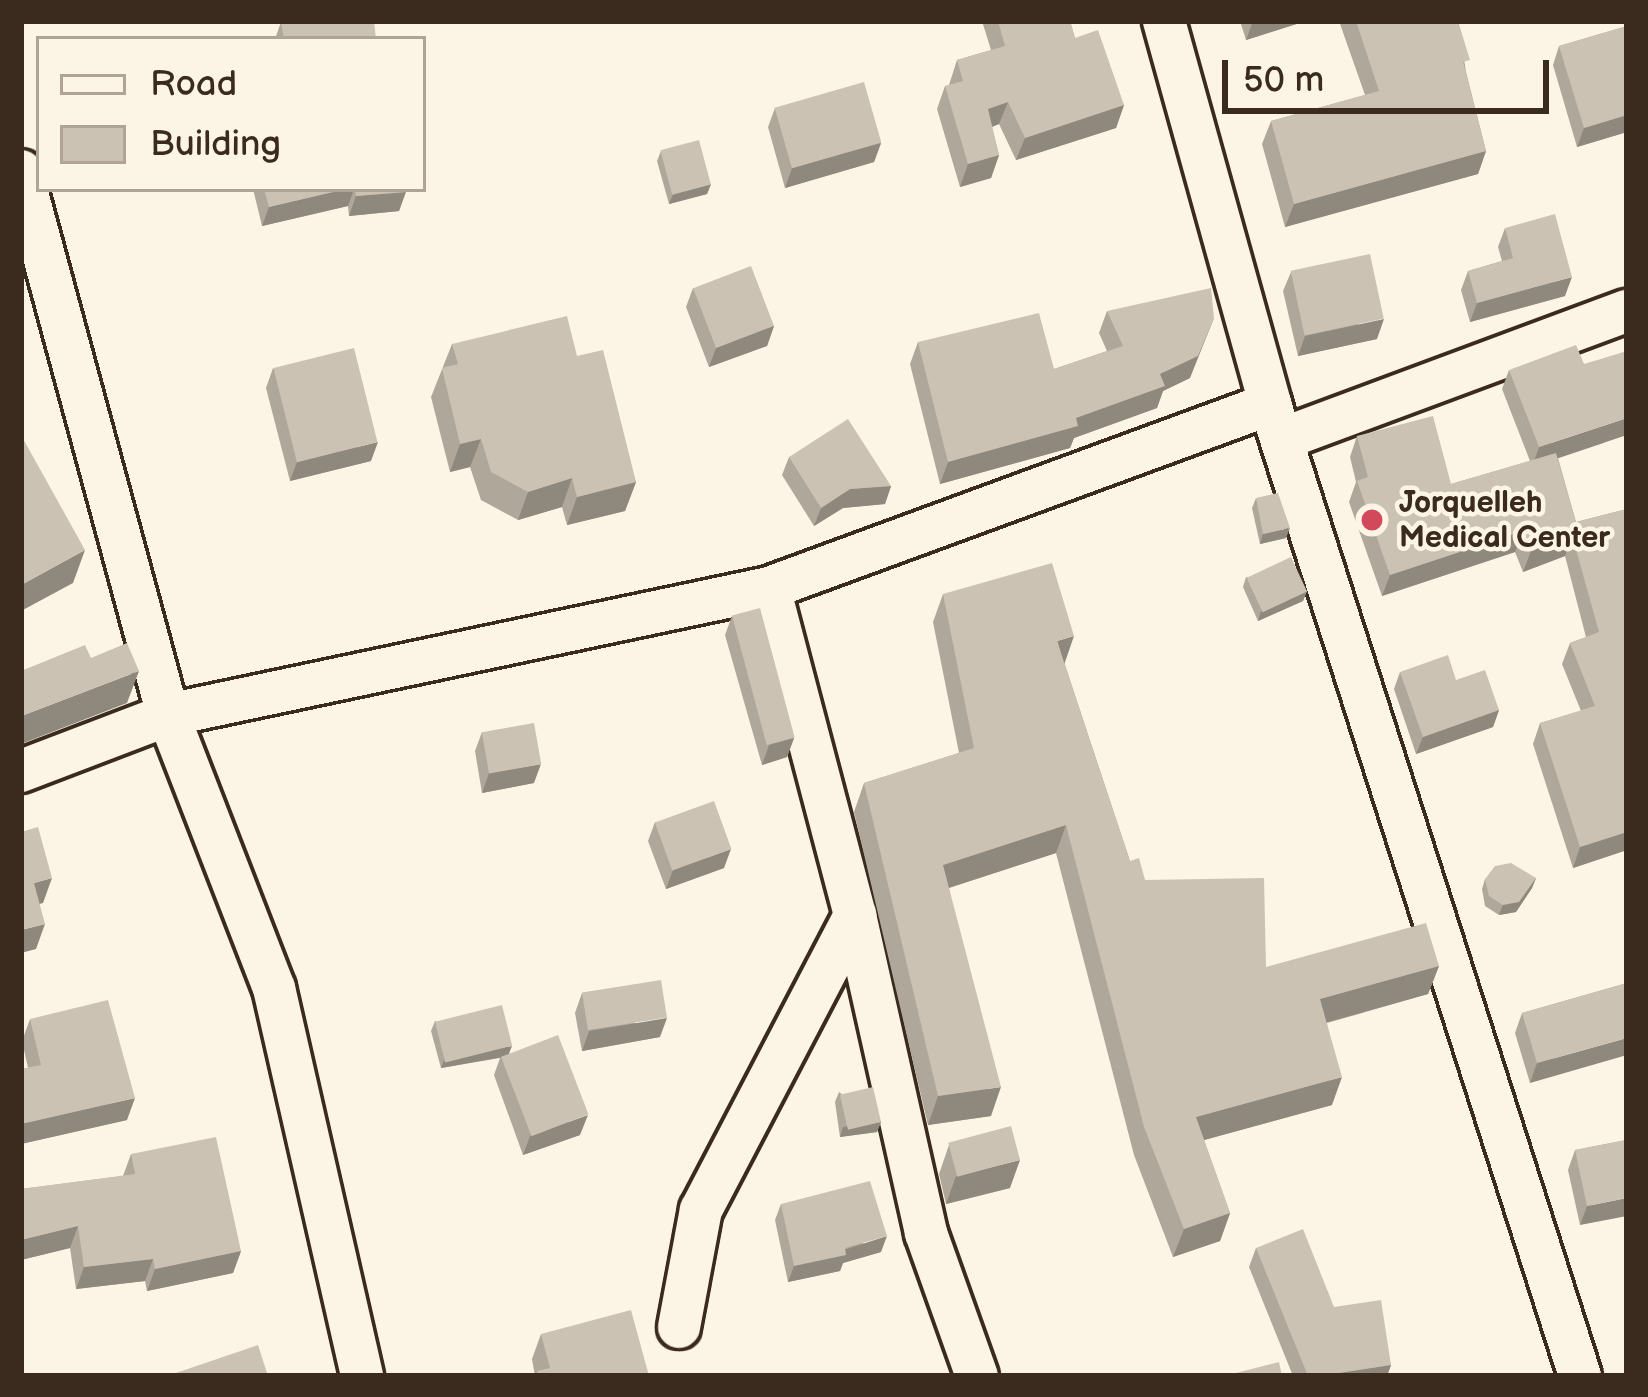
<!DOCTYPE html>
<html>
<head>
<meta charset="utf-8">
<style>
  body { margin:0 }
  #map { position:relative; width:1648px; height:1397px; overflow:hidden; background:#fcf5e5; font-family:"Balsamiq Sans",sans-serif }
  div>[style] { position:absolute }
  .roads { filter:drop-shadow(3px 0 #3b2a1e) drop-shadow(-3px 0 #3b2a1e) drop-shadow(0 3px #3b2a1e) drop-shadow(0 -3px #3b2a1e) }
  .minor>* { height:42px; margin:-21px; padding:0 21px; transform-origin:21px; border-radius:21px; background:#fcf5e5 }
  .wall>* { inset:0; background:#afa79a }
  .shaded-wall>* { inset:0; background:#8f887d }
  .building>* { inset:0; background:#ccc2b3; transform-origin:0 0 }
  .dots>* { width:33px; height:33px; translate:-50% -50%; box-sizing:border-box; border:6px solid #fcf5e5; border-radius:50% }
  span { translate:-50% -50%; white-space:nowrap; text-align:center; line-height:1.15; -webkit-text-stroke:9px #fcf5e5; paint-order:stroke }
  .poi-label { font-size:30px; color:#3b2a1e; font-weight:700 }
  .left { translate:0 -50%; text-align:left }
  .frame { position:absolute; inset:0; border:24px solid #3b2a1e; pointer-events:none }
  .legend { position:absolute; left:36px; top:36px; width:390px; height:156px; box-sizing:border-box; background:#fcf5e5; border:3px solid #afa495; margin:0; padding:15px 21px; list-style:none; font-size:36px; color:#3b2a1e }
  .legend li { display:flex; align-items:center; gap:24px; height:60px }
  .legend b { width:60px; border:3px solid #afa495 }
  .scale { position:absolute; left:1222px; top:60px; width:327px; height:54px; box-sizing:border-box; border:6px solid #3b2a1e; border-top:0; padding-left:15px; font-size:36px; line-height:42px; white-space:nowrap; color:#3b2a1e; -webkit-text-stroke:9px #fcf5e5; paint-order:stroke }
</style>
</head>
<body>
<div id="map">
  <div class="roads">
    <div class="minor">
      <i style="left:1164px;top:21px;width:397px;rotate:74.5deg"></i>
      <i style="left:1270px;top:404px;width:1020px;rotate:72.31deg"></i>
      <i style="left:21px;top:171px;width:564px;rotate:74.88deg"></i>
      <i style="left:168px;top:715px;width:293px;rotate:68.8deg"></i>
      <i style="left:274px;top:988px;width:398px;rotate:77.2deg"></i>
      <i style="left:1282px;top:439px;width:368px;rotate:-20.4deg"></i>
      <i style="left:21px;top:771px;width:157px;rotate:-20.9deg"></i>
      <i style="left:168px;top:715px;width:614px;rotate:-11.93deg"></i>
      <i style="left:769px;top:588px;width:534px;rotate:-20.17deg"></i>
      <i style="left:855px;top:915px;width:326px;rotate:77.4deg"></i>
      <i style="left:926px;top:1233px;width:152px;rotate:70.4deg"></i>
      <i style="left:679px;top:1327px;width:119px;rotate:-79.4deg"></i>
      <i style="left:701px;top:1210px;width:333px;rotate:-62.4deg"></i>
      <i style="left:855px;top:915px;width:338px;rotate:-104.7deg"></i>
    </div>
  </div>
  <div class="wall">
    <i style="clip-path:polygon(982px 21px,1070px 21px,1075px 38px,1124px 105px,1116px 128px,1016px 160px,999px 124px,992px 127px,999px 155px,991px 178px,960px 187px,937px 109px,945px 86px,949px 85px,957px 60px,991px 50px)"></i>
    <i style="clip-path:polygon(1240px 21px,1306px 21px,1246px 40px)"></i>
    <i style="clip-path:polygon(1339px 21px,1458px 21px,1466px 72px,1486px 151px,1478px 174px,1285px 227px,1262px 144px,1271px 121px,1365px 95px)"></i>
    <i style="clip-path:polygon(281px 22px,376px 39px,275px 39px)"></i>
    <i style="clip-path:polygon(1627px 26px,1627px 132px,1577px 147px,1553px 65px,1559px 46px)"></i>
    <i style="clip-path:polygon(775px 108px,881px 143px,874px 162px,785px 188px,768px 127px)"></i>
    <i style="clip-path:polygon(661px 151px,711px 184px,707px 194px,669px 204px,657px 161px)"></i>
    <i style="clip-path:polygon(253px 189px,406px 189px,399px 211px,349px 216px,348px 206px,262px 226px)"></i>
    <i style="clip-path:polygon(1505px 228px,1565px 296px,1470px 322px,1461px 290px,1468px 271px,1502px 261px,1498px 247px)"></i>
    <i style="clip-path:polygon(1291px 272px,1377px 339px,1298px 356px,1283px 291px)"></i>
    <i style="clip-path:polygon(693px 288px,774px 326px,767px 346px,709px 367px,686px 307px)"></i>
    <i style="clip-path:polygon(1107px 311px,1190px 378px,1163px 391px,1157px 408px,1074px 438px,1070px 448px,940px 484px,910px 364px,918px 342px,1054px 369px,1107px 351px,1099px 333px)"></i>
    <i style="clip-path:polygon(452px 344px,577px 356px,636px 482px,625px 511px,567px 525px,562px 507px,518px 520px,481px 500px,470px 467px,450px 472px,431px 397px)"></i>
    <i style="clip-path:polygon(273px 368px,371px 461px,290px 481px,266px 388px)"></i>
    <i style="clip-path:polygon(1509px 370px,1558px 458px,1576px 522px,1627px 509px,1627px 850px,1573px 868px,1533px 744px,1540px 723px,1581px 711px,1562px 664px,1570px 643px,1586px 637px,1565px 556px,1523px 572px,1515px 552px,1382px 596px,1349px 502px,1356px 482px,1350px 457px,1357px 436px,1451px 484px,1530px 461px,1502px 389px)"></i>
    <i style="clip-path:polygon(789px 457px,891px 486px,885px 504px,843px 508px,814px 526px,782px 475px)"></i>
    <i style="clip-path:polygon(1256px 498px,1286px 538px,1260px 544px,1252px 508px)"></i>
    <i style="clip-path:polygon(1246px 577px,1307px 591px,1303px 601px,1258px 621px,1243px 587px)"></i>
    <i style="clip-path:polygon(943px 594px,1064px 662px,1130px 861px,1145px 880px,1266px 967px,1439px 966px,1428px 994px,1327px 1023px,1332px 1105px,1204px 1140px,1230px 1213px,1220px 1241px,1173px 1257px,1134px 1155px,1056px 853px,949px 888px,991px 1116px,928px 1125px,854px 812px,864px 783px,959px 753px,933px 622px)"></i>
    <i style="clip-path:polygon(732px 616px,794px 738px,787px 757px,762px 765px,725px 635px)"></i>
    <i style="clip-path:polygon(1400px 672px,1456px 680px,1499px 710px,1493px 727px,1416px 754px,1394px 689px)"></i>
    <i style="clip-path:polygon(482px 732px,534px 783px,482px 793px,475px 751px)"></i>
    <i style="clip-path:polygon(655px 822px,724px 868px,666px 889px,648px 841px)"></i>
    <i style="clip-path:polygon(1536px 878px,1532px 888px,1516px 912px,1499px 915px,1485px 906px,1482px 889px,1485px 879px)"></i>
    <i style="clip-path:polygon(1627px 983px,1530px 1083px,1515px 1033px,1522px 1013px)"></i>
    <i style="clip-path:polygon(582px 993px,660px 1037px,582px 1051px,575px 1013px)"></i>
    <i style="clip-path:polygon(30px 1019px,127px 1120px,21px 1144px,21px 1069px,28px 1068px,22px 1041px)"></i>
    <i style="clip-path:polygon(435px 1021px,509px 1053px,580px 1135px,523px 1155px,494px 1075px,500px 1058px,441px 1068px,431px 1031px)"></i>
    <i style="clip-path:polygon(839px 1092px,881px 1122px,877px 1132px,840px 1137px,835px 1102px)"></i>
    <i style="clip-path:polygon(1626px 1140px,1580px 1225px,1568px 1170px,1575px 1150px)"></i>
    <i style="clip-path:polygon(949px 1145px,1010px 1188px,946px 1204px,939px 1174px)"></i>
    <i style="clip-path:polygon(131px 1154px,241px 1251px,233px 1273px,147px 1291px,145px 1281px,76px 1289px,70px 1248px,21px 1260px,21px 1189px,123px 1176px)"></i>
    <i style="clip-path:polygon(781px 1204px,881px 1252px,843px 1263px,840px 1271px,788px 1282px,775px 1220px)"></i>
    <i style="clip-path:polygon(1256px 1248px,1334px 1307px,1391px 1365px,1387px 1376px,1293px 1376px,1249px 1267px)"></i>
    <i style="clip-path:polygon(541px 1334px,649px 1376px,535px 1376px,532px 1359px)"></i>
  </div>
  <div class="shaded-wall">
    <i style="clip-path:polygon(1253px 21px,1306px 21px,1246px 40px)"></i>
    <i style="clip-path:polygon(1008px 102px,999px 124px,979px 132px,988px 109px)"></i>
    <i style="clip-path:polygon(1124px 105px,1116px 128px,1016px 160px,1025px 138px)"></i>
    <i style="clip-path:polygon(1627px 115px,1627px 132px,1577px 147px,1584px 128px)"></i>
    <i style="clip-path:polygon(881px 143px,874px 162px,785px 188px,792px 168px)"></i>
    <i style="clip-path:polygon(1486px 151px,1478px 174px,1285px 227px,1294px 204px)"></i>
    <i style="clip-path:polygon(999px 155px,991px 178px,960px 187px,968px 164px)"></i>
    <i style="clip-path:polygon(711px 184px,707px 194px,669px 204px,673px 194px)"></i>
    <i style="clip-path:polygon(346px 189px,354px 189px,348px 206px,262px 226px,269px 207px)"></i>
    <i style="clip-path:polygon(406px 192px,399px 211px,349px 216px,356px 196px)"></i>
    <i style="clip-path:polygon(1572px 277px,1565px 296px,1470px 322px,1477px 303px)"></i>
    <i style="clip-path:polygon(1214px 318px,1190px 378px,1163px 391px,1157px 408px,1074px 438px,1070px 448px,940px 484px,948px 462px,1076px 418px,1160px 374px)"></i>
    <i style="clip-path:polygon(1384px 319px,1377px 339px,1298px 356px,1305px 336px)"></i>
    <i style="clip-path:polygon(774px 326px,767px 346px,709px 367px,716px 348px)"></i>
    <i style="clip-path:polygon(1627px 418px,1627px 435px,1532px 467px,1539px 447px)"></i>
    <i style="clip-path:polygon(481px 439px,470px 467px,450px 472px,460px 444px)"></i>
    <i style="clip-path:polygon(378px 442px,371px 461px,290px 481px,297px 462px)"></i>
    <i style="clip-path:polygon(572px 478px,562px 507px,518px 520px,528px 492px)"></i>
    <i style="clip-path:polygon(636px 482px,625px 511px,567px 525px,577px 497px)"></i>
    <i style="clip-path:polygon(891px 486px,885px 504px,843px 508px,814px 526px,821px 508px,850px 489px)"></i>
    <i style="clip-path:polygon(1290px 528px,1286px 538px,1260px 544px,1263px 534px)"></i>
    <i style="clip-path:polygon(1523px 531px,1515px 552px,1382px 596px,1390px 575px)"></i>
    <i style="clip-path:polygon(1572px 535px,1565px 556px,1523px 572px,1531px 551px)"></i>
    <i style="clip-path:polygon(85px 550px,73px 583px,21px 611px,21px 585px)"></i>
    <i style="clip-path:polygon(1307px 591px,1303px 601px,1258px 621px,1261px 611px)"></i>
    <i style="clip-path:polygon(1074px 636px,1064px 665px,1057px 641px)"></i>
    <i style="clip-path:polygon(139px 671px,127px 703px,21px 744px,21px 719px,24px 715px)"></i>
    <i style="clip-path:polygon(1499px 710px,1493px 727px,1416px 754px,1423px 737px)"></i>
    <i style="clip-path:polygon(794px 738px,787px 757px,762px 765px,769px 745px)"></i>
    <i style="clip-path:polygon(541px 764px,534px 783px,482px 793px,489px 773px)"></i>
    <i style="clip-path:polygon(1066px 825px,1056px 853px,933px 893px,943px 865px)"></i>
    <i style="clip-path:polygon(1627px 832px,1627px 850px,1573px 868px,1580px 847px)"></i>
    <i style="clip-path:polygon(731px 849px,724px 868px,666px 889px,673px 870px)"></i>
    <i style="clip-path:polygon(52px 878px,43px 903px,25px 908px,34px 883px)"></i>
    <i style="clip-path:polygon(1536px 878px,1532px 888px,1516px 912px,1499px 915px,1503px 905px)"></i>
    <i style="clip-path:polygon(45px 924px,36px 949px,21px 953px,21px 930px)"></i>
    <i style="clip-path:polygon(1439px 966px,1428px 994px,1310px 1027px,1320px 999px)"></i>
    <i style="clip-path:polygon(667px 1018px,660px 1037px,582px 1051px,589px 1031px)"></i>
    <i style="clip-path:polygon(1627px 1038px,1627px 1055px,1530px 1083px,1537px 1063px)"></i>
    <i style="clip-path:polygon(512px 1046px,508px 1056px,441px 1068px,445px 1058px)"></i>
    <i style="clip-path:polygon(1342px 1077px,1332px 1105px,1186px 1145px,1196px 1117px)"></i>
    <i style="clip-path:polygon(1001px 1087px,991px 1116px,928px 1125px,938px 1096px)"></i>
    <i style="clip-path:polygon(135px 1098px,127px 1120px,21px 1144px,21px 1124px)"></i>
    <i style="clip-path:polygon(588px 1115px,580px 1135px,523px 1155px,530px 1136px)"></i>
    <i style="clip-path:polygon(881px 1122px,877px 1132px,840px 1137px,843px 1127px)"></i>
    <i style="clip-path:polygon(1020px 1160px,1010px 1188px,946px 1204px,956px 1176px)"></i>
    <i style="clip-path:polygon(1627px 1198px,1627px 1216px,1580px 1225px,1587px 1206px)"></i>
    <i style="clip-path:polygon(1230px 1213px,1220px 1241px,1173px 1257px,1184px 1229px)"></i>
    <i style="clip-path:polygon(78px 1226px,70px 1248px,21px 1260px,21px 1240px)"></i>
    <i style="clip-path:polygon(887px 1236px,881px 1252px,843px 1263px,840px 1271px,788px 1282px,794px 1266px)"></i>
    <i style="clip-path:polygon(241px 1251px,233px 1273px,147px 1291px,155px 1269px)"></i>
    <i style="clip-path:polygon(153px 1259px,145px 1281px,76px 1289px,84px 1267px)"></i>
    <i style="clip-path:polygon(1391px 1365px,1387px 1376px,1319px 1376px)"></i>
  </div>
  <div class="building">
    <i style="clip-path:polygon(286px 21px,374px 21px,376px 39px,284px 39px,281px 22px)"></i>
    <i style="clip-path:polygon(998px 21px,1070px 21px,1075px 38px,1098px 30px,1124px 105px,1025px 138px,1008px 102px,988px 109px,999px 155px,968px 164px,945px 86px,963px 81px,957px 60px,1005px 46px)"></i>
    <i style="clip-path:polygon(1356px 21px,1458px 21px,1470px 60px,1463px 62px,1486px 151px,1294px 204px,1271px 121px,1379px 91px)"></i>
    <i style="clip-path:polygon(1627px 26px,1627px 115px,1584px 128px,1559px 46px)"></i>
    <i style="left:864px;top:82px;width:63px;height:93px;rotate:74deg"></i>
    <i style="left:699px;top:140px;width:46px;height:40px;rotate:75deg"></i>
    <i style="clip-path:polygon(264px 189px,346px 189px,269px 207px)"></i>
    <i style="clip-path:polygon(355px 189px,406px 189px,406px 192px,356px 196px)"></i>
    <i style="clip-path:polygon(1555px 214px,1572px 277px,1477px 303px,1468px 271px,1513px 258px,1505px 228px)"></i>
    <i style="left:1370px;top:254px;width:66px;height:81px;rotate:78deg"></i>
    <i style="left:751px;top:266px;width:64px;height:62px;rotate:69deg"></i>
    <i style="clip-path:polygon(1211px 288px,1214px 318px,1198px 356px,1160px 374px,1165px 386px,1076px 418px,1078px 426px,948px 462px,918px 342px,1039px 313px,1054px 369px,1123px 346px,1107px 311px)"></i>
    <i style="clip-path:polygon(567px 316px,577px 356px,603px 350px,636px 482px,577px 497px,572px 478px,528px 492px,491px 472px,481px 439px,460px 444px,442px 368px,458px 364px,452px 344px)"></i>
    <i style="clip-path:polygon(1576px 345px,1584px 364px,1627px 351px,1627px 418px,1539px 447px,1509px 370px)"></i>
    <i style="left:354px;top:348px;width:97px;height:83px;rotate:76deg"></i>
    <i style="clip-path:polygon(1433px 416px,1451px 484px,1556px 453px,1576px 522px,1627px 509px,1627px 832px,1580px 847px,1540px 723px,1595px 706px,1570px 643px,1599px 632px,1572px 535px,1531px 551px,1523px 531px,1390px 575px,1357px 481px,1368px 477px,1357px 436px)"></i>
    <i style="clip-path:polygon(848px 419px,891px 486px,850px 489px,821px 508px,789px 457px)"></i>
    <i style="clip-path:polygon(21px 435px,85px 550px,21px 585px)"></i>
    <i style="clip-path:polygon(1278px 493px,1290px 528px,1263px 534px,1256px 498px)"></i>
    <i style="left:1291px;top:557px;width:38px;height:49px;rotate:65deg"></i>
    <i style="clip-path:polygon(1052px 563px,1074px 636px,1057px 641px,1130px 861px,1139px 858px,1145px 880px,1264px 878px,1266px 967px,1426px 923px,1439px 966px,1320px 999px,1342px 1077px,1196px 1117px,1230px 1213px,1184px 1229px,1144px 1127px,1066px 825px,943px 865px,1001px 1087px,938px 1096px,864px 783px,974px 748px,943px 594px)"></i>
    <i style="left:760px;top:608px;width:134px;height:29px;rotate:75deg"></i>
    <i style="clip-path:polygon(127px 643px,139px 671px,24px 715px,21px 719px,21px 671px,85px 645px,91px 658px)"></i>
    <i style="clip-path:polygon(1448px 655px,1456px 680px,1485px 670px,1499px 710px,1423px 737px,1400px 672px)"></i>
    <i style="left:534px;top:723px;width:42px;height:53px;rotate:80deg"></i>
    <i style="left:714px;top:801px;width:51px;height:63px;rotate:70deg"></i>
    <i style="clip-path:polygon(38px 827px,52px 878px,34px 883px,45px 924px,21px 930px,21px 832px)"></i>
    <i style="clip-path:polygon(1511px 863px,1536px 878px,1519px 902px,1503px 905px,1489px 896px,1485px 879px,1495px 866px)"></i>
    <i style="left:661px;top:980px;width:38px;height:80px;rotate:81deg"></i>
    <i style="clip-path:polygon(1627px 983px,1627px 1038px,1537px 1063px,1522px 1013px)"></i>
    <i style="clip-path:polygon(108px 1000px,135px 1098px,21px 1124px,21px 1069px,41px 1065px,30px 1019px)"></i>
    <i style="left:502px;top:1005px;width:42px;height:69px;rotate:76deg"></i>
    <i style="left:558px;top:1035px;width:85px;height:61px;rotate:69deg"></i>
    <i style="left:873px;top:1087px;width:36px;height:34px;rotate:77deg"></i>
    <i style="left:1011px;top:1126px;width:35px;height:65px;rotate:75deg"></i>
    <i style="clip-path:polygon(216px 1137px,241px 1251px,155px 1269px,153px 1259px,84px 1267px,78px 1226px,21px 1240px,21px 1189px,135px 1174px,131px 1154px)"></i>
    <i style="clip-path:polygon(1626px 1140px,1627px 1198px,1587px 1206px,1575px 1150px)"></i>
    <i style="clip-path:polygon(870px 1181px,887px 1236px,845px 1248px,846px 1255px,794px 1266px,781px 1204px)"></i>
    <i style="clip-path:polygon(1303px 1229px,1334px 1307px,1381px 1300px,1391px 1365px,1319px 1376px,1308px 1376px,1256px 1248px)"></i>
    <i style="clip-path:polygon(631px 1310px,649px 1376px,538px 1376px,537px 1371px,550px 1368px,541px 1334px)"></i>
    <i style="clip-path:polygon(258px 1345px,268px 1376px,167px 1376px)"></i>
    <i style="clip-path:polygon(1279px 1362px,1282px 1376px,1224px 1376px)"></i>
  </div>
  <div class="dots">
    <i style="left:1372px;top:520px;background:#d1495b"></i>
  </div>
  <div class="poi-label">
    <span class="left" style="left:1399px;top:520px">Jorquelleh<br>Medical Center</span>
  </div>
  <div class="frame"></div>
  <ul class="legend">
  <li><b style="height:15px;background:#fcf5e5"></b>Road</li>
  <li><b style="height:33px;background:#ccc2b3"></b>Building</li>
  </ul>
  <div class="scale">50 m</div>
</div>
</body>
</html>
